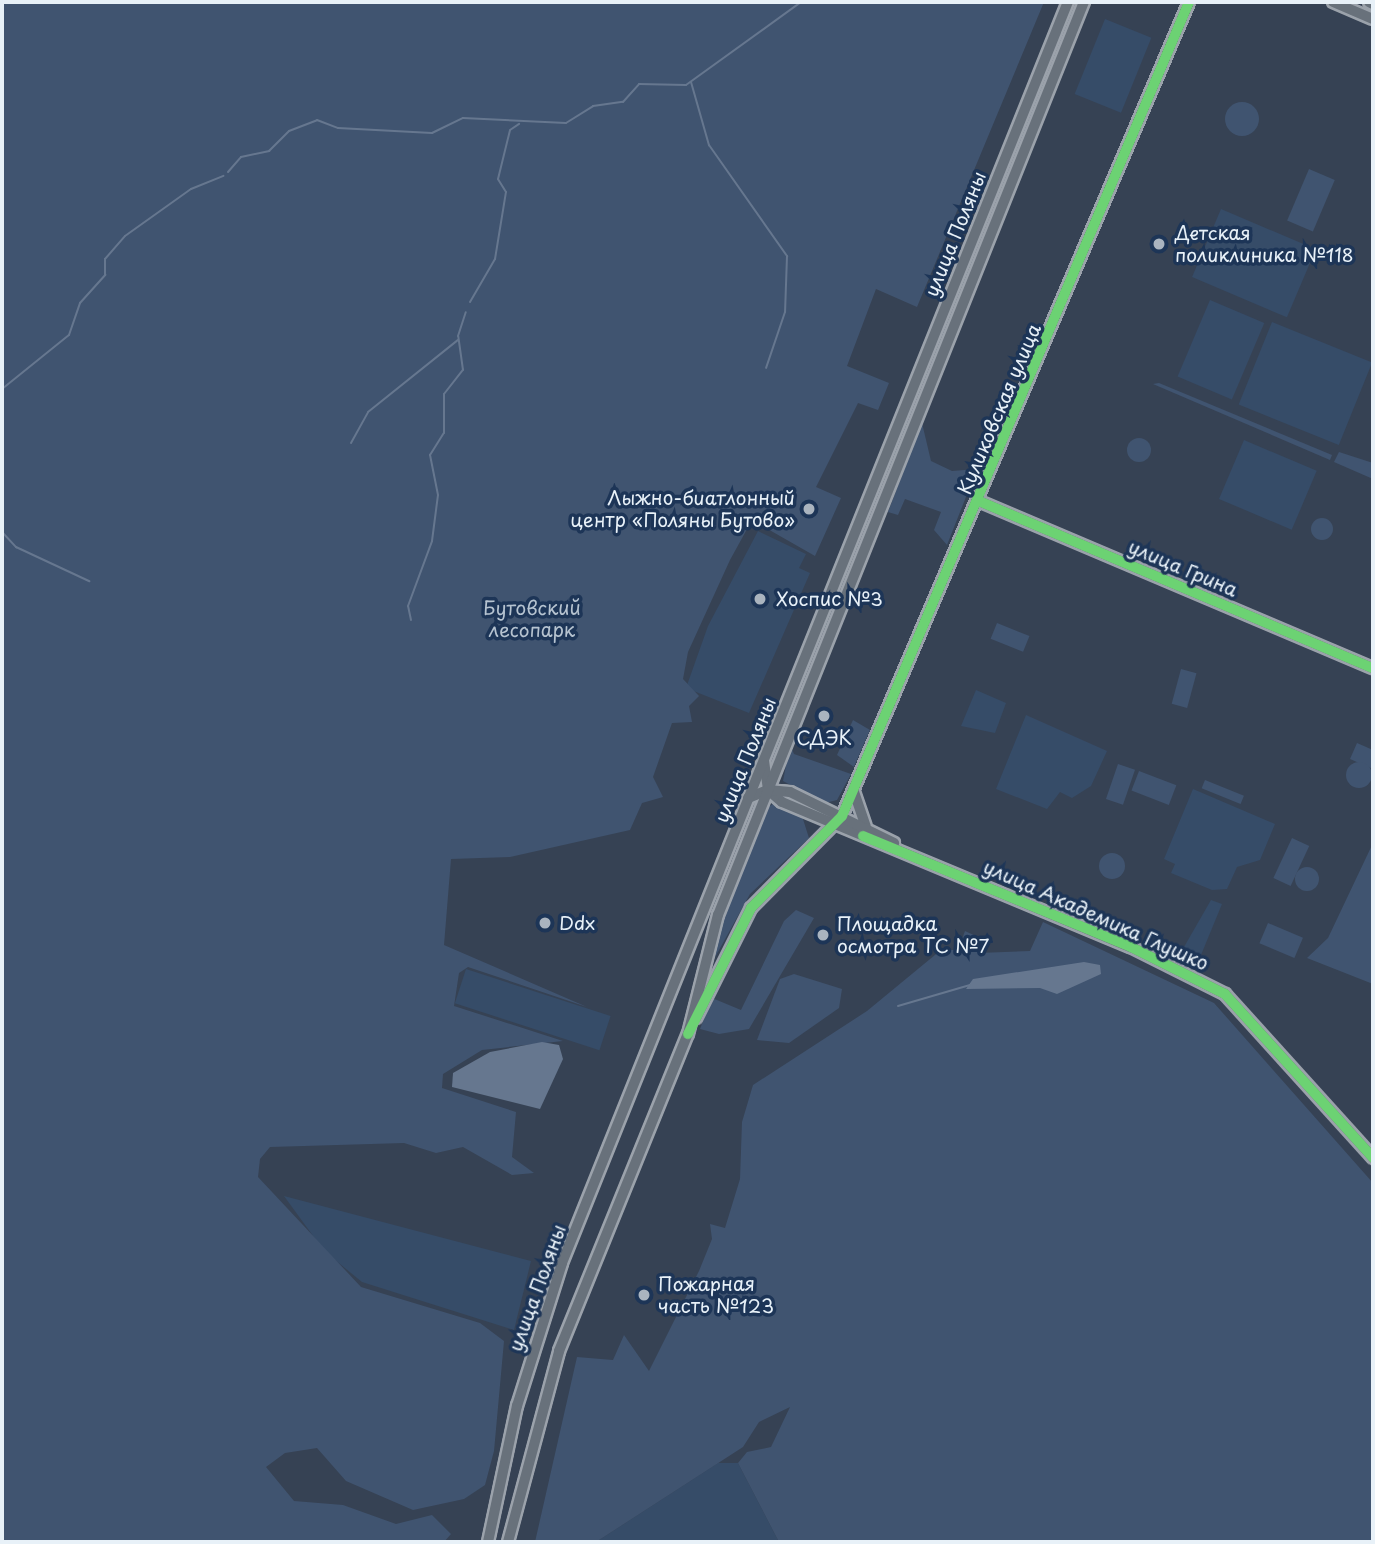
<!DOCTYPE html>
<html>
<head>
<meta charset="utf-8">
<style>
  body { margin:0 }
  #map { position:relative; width:1375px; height:1544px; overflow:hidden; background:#364254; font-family:"Playpen Sans",sans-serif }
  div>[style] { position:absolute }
  .built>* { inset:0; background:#364c68; transform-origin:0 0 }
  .green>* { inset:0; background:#405470; transform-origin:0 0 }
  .round { border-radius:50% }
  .water>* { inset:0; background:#66778f }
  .stream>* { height:2px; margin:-1px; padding:0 1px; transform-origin:1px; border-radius:1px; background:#66778f }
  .roads { filter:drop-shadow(2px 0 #9ba2ab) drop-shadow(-2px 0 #9ba2ab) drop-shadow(0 2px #9ba2ab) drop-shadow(0 -2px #9ba2ab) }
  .tertiary>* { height:10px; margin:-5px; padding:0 5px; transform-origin:5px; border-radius:5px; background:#68717b }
  .secondary>* { height:10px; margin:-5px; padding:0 5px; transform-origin:5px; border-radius:5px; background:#68717b }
  .cycleway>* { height:10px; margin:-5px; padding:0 5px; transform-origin:5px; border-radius:5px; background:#6cd273 }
  .dots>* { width:19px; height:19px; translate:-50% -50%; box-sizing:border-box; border:4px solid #1d3557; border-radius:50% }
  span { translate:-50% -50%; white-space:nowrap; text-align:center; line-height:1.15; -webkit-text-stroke:7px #1d3557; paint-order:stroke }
  .poi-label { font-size:19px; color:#e8f1f8 }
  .left { translate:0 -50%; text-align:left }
  .right { translate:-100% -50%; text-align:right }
  .street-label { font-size:19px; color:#e8f1f8 }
  .park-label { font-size:19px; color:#b6c3d0 }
  .frame { position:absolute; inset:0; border:4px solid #e8f1f8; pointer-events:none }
</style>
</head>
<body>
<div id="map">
  <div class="built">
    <i style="left:1105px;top:19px;width:50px;height:81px;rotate:22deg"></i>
    <i style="left:1221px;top:209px;width:103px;height:74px;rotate:23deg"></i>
    <i style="left:1210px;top:300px;width:59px;height:83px;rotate:23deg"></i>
    <i style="left:1272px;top:322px;width:108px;height:89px;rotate:22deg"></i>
    <i style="left:1244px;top:440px;width:79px;height:64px;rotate:23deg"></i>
    <i style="clip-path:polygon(758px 531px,806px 554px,799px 568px,810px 573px,749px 713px,686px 688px,708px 626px)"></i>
    <i style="clip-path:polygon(976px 690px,1006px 703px,995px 733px,961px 726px)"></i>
    <i style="clip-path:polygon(1026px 715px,1107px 751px,1091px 786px,1072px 798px,1060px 792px,1047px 809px,996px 789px)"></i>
    <i style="clip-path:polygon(1193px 789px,1275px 824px,1260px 860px,1237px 867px,1227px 889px,1212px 890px,1171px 873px,1175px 864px,1164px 859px)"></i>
    <i style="clip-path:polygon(1211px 900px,1222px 904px,1201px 955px,1184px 947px)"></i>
    <i style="left:466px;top:969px;width:152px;height:36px;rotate:18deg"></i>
    <i style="clip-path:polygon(284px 1196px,531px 1261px,514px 1330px,362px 1282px,324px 1251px)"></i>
    <i style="clip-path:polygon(718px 1463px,738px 1463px,779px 1542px,596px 1542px)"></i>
  </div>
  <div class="green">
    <i style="clip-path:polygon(2px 2px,1044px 2px,917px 307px,876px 289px,847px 366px,889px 383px,878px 410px,858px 403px,816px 487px,841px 498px,815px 556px,752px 520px,730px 560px,688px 652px,683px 679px,699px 696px,689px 706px,692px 722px,672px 723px,653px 777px,663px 797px,642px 803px,630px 830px,510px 857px,451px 859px,444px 945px,587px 1007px,468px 967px,459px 973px,454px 1006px,563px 1041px,482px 1050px,443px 1074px,442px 1088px,516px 1112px,512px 1157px,534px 1173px,512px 1175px,463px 1147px,436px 1153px,404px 1143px,270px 1147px,260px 1159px,258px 1177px,361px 1287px,480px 1323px,504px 1341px,494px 1451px,485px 1485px,464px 1499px,413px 1510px,346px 1481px,317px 1448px,285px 1453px,266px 1467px,294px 1501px,343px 1505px,396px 1524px,432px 1515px,451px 1534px,444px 1542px,2px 1542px)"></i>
    <i class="round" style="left:1225px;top:102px;width:34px;height:34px"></i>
    <i style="left:1309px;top:169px;width:28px;height:56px;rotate:23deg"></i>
    <i style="clip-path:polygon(1159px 383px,1332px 455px,1330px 460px,1153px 384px)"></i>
    <i style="clip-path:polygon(922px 423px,931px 461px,952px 471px,977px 469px,947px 545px,934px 530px,941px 512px,905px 499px,898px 515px,888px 512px)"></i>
    <i class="round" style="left:1127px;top:438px;width:24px;height:24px"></i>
    <i style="clip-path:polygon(1339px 452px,1373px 463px,1373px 479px,1334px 462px)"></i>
    <i class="round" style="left:1311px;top:518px;width:22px;height:22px"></i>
    <i style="left:997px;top:623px;width:35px;height:17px;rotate:22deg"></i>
    <i style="left:1181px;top:669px;width:16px;height:36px;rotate:15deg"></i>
    <i style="clip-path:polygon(853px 720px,870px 730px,854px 767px,837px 755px)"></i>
    <i style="clip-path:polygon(1357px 743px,1373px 750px,1373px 769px,1350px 759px)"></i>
    <i style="clip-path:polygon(790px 745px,794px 754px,851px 774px,837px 800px,825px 803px,783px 781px)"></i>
    <i class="round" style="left:1346px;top:762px;width:26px;height:26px"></i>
    <i style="left:1118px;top:764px;width:18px;height:37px;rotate:19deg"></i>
    <i style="left:1139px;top:771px;width:40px;height:21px;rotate:21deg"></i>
    <i style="left:1205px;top:780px;width:42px;height:9px;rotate:22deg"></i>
    <i style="clip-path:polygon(773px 804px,802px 816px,809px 838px,750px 894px,708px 970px,711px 945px,765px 809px)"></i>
    <i style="left:1292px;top:838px;width:19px;height:44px;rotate:25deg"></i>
    <i style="clip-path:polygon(1373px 843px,1373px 984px,1307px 958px,1328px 938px)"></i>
    <i class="round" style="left:1099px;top:853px;width:26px;height:26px"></i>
    <i class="round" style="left:1295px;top:867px;width:24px;height:24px"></i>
    <i style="clip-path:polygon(796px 910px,814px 918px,749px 1029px,719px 1034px,700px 1029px,712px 998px,741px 1010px,784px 921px)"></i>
    <i style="clip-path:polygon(1043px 922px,1214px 1003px,1373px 1183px,1373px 1542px,779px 1542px,738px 1463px,747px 1452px,771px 1447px,790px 1407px,759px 1422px,743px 1447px,596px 1542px,535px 1542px,577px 1357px,613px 1360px,624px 1335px,649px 1371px,699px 1271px,712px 1239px,710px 1224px,725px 1228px,740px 1179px,742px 1122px,753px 1085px,867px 1011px,941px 950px,958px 950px,965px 931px,978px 937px,978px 953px,1030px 951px)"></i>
    <i style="left:1268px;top:923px;width:38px;height:22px;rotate:23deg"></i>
    <i style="clip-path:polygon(794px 974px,842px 989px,839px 1008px,789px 1043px,757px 1040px,780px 979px)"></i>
  </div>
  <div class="water">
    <i style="clip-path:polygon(1084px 962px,1100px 965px,1101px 974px,1057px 994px,1040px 988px,966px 989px,973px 979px)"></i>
    <i style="clip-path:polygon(542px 1042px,559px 1045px,563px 1059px,540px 1109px,452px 1087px,453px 1073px,490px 1052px)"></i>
  </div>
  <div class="stream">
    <i style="left:691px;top:82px;width:66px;rotate:74.1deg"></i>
    <i style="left:709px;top:145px;width:136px;rotate:54.9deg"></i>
    <i style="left:787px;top:256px;width:56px;rotate:92deg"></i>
    <i style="left:785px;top:312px;width:59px;rotate:108.7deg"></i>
    <i style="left:228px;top:172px;width:20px;rotate:-49deg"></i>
    <i style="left:241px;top:157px;width:29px;rotate:-12deg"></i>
    <i style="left:269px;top:151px;width:28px;rotate:-45deg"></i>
    <i style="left:289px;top:131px;width:30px;rotate:-21deg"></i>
    <i style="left:317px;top:120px;width:22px;rotate:21deg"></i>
    <i style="left:338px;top:128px;width:94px;rotate:3deg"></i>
    <i style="left:432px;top:133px;width:34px;rotate:-26deg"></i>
    <i style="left:463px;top:118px;width:103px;rotate:2.8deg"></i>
    <i style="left:566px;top:123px;width:32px;rotate:-32deg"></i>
    <i style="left:593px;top:106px;width:30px;rotate:-8deg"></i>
    <i style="left:623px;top:102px;width:24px;rotate:-48deg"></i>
    <i style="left:639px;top:84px;width:47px;rotate:1.2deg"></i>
    <i style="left:686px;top:85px;width:142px;rotate:-35.8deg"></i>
    <i style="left:470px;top:302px;width:50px;rotate:-59.8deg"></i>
    <i style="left:495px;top:259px;width:68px;rotate:-80.7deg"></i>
    <i style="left:506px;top:192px;width:15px;rotate:-122deg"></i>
    <i style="left:498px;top:179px;width:50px;rotate:-76.2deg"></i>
    <i style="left:510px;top:130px;width:11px;rotate:-34deg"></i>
    <i style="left:2px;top:389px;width:86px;rotate:-38.9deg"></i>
    <i style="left:69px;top:335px;width:34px;rotate:-71deg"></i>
    <i style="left:80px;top:303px;width:38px;rotate:-48deg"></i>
    <i style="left:105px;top:275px;width:16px;rotate:-90deg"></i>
    <i style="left:105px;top:259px;width:30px;rotate:-49deg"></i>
    <i style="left:125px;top:236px;width:81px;rotate:-35.5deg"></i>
    <i style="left:191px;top:189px;width:35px;rotate:-22deg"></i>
    <i style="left:351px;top:443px;width:35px;rotate:-61deg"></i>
    <i style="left:368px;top:412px;width:115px;rotate:-38.7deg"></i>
    <i style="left:2px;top:532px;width:21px;rotate:47deg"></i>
    <i style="left:16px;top:547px;width:81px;rotate:25deg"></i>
    <i style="left:411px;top:620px;width:14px;rotate:-102deg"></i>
    <i style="left:408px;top:606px;width:69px;rotate:-69.7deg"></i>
    <i style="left:432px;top:541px;width:46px;rotate:-82.6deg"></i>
    <i style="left:438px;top:495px;width:41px;rotate:-101.3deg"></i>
    <i style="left:430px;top:455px;width:26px;rotate:-58deg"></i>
    <i style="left:444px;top:433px;width:39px;rotate:-90deg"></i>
    <i style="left:444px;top:394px;width:31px;rotate:-52deg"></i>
    <i style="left:463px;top:370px;width:34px;rotate:-98deg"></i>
    <i style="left:458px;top:336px;width:25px;rotate:-72deg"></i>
    <i style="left:898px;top:1006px;width:75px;rotate:-16.3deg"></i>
  </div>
  <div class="roads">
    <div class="tertiary">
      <i style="left:1333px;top:2px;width:43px;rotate:23deg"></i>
      <i style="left:1369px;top:2px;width:4px;rotate:27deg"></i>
      <i style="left:979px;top:501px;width:428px;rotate:23deg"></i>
      <i style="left:764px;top:761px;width:29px;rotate:82deg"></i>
      <i style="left:768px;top:790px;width:18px;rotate:41deg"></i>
      <i style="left:782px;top:802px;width:378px;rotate:22.6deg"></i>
      <i style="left:1131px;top:947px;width:105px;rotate:26.6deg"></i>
      <i style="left:1225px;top:994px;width:221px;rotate:47.9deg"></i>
      <i style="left:854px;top:792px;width:36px;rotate:71deg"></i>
      <i style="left:748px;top:798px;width:22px;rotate:-22deg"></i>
      <i style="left:768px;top:790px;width:22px;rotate:5deg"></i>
      <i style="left:790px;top:792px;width:116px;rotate:26.1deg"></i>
      <i style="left:696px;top:1018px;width:123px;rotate:-63.4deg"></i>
      <i style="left:751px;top:908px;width:129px;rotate:-45.3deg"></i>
      <i style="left:842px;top:816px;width:885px;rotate:-66.91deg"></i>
    </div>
    <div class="secondary">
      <i style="left:488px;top:1542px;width:139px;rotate:-78deg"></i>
      <i style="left:517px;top:1406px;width:150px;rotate:-72.5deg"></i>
      <i style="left:562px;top:1263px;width:1359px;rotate:-68.14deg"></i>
      <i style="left:508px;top:1542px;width:198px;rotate:-75deg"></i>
      <i style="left:559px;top:1351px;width:342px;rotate:-67.9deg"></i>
      <i style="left:688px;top:1034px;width:123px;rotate:-75.9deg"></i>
      <i style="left:718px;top:915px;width:984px;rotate:-68.16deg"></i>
    </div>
  </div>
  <div class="cycleway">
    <i style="left:979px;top:501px;width:428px;rotate:23deg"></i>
    <i style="left:863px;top:836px;width:290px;rotate:22.5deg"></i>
    <i style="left:1131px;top:947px;width:105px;rotate:26.6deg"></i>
    <i style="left:1225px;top:994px;width:221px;rotate:47.9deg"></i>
    <i style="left:688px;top:1034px;width:141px;rotate:-63.4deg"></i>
    <i style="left:751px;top:908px;width:129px;rotate:-45.3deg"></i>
    <i style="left:842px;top:816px;width:885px;rotate:-66.91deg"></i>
  </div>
  <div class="dots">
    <i style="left:1159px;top:244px;background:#aab4bf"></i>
    <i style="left:809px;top:509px;background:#aab4bf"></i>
    <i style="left:760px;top:599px;background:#aab4bf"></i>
    <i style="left:824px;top:716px;background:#aab4bf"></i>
    <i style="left:545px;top:923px;background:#aab4bf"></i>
    <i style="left:823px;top:935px;background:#aab4bf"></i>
    <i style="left:644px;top:1295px;background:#aab4bf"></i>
  </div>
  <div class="poi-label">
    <span class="left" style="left:1175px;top:244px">Детская<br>поликлиника №118</span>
    <span class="right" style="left:795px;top:509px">Лыжно-биатлонный<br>центр «Поляны Бутово»</span>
    <span class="left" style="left:776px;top:599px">Хоспис №3</span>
    <span style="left:824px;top:738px">СДЭК</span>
    <span class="left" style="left:559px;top:923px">Ddx</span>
    <span class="left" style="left:837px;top:935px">Площадка<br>осмотра ТС №7</span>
    <span class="left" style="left:658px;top:1295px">Пожарная<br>часть №123</span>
  </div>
  <div class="street-label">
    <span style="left:955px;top:234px;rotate:-68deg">улица Поляны</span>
    <span style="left:999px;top:409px;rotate:-67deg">Куликовская улица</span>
    <span style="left:1183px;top:568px;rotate:23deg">улица Грина</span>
    <span style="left:745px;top:760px;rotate:-68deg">улица Поляны</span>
    <span style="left:1096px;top:915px;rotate:24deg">улица Академика Глушко</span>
    <span style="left:537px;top:1288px;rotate:-70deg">улица Поляны</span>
  </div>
  <div class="park-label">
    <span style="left:532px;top:619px">Бутовский<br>лесопарк</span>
  </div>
  <div class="frame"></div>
</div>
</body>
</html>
